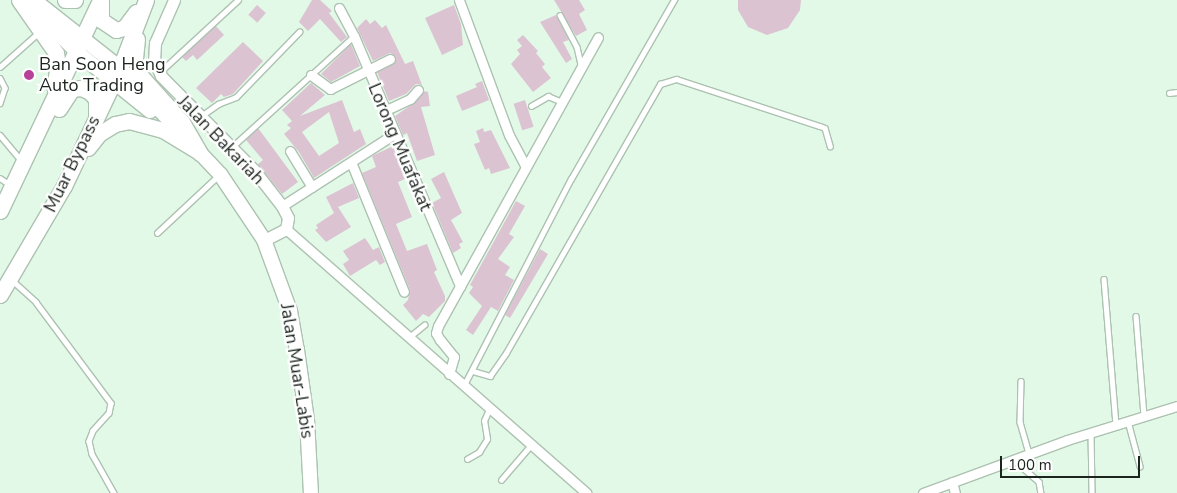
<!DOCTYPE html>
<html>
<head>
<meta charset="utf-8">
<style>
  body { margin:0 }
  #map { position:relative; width:1177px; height:493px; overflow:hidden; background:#e3f9e7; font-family:"Nunito Sans",sans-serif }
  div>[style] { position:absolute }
  .building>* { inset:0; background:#dbc3d2; transform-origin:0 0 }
  .roads { filter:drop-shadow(1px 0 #adc2b1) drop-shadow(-1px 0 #adc2b1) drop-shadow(0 1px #adc2b1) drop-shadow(0 -1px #adc2b1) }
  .service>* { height:4.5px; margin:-2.25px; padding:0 2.25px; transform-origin:2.25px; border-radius:2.25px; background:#fff }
  .minor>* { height:9px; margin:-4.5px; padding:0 4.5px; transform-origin:4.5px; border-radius:4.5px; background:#fff }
  .tertiary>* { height:11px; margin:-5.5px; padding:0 5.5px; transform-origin:5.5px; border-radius:5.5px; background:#fff }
  .primary>* { height:14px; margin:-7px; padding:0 7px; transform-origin:7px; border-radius:7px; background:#fff }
  .trunk>* { height:15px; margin:-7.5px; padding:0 7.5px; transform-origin:7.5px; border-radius:7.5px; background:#fff }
  .dots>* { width:14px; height:14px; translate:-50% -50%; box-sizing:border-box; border:2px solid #fff; border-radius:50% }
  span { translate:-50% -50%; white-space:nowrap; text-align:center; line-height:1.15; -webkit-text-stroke:4.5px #fff; paint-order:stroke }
  .poi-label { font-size:18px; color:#1c241e }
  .left { translate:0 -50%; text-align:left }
  .street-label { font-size:18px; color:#1c241e }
  .scale { position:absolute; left:1000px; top:456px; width:140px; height:22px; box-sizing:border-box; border:2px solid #1c241e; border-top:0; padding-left:6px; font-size:15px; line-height:18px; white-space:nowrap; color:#1c241e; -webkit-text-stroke:4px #fff; paint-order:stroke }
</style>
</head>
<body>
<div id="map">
  <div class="building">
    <i style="clip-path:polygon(312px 0,320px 0,332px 11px,329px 13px,347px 37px,341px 42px,320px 19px,308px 31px,299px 22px)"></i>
    <i style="clip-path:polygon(554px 0,579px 0,585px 10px,579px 14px,587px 30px,576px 36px)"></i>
    <i style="clip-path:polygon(738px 0,801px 0,800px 10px,788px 28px,767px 35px,748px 27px,738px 10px)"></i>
    <i style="left:257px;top:5px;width:12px;height:13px;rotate:42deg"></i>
    <i style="clip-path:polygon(454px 5px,461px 24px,463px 45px,442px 55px,425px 18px)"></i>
    <i style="clip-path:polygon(556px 15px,569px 40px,563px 42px,572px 59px,566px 63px,540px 22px)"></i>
    <i style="clip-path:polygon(366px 19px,370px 24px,375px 20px,382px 28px,386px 25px,405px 64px,413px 61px,422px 85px,416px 84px,406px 94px,389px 101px,377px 72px,393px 64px,396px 57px,390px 53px,373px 61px,357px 28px)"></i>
    <i style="clip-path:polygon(216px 26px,224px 35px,197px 60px,193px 55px,186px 61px,182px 57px)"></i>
    <i style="clip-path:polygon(523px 35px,538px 51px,536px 53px,545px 64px,542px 67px,551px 78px,533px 92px,511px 64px,520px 54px,517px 50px,522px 46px,517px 40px)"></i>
    <i style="clip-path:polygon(243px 42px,263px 61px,233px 94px,224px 97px,221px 94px,212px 103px,196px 88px)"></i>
    <i style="clip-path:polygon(351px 44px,360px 66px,331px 82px,321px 74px)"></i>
    <i style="clip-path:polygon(482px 81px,489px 100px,462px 111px,456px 96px,477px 87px,475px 84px)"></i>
    <i style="clip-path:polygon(evenodd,311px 83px,325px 95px,300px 116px,342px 100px,354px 132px,360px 129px,366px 144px,314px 178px,299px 152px,284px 134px,291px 128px,287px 125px,292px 121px,282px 110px,311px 83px,329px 112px,339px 143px,319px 156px,302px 132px,329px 112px)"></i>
    <i style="clip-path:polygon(424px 91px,428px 92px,430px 106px,421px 107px,435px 155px,417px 161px,407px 133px,403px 135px,395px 116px,414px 103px)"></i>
    <i style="left:525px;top:100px;width:28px;height:12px;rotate:72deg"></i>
    <i style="clip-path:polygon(258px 128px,298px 182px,282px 194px,258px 164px,263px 160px,246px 140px)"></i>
    <i style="clip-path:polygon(483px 128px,484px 132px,491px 130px,510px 168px,491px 174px,489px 168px,485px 170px,474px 144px,480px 142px,476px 131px)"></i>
    <i style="clip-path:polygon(393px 146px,405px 179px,398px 182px,412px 217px,396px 224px,407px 251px,427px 244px,437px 270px,434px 272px,445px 296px,445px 301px,429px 317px,423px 314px,416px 321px,403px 305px,408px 300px,410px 290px,362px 173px,376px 167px,372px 156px)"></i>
    <i style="clip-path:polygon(444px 172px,462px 213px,451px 220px,463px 242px,459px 244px,461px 248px,453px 253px,432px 203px,441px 198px,431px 179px)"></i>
    <i style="clip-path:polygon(353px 183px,359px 198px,338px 207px,351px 227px,326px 242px,315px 230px,318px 228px,316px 225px,334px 213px,326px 197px)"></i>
    <i style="clip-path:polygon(516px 201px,525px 206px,509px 234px,514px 237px,498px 259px,510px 267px,505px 275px,514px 280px,498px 311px,491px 307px,473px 335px,466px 330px,482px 306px,469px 293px,473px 287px,470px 285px)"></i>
    <i style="clip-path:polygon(365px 238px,373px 250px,379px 247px,385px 262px,380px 265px,376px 260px,350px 276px,343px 264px,349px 260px,343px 251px)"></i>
    <i style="clip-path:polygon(540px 249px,548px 254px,510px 318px,505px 315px)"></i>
  </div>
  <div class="roads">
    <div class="service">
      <i style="left:560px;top:15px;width:36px;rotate:62deg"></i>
      <i style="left:577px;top:47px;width:17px;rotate:77deg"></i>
      <i style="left:0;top:67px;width:51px;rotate:-41.8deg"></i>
      <i style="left:160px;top:72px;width:106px;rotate:-42.7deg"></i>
      <i style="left:0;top:78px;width:11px;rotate:63deg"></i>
      <i style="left:5px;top:88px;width:16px;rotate:108deg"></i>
      <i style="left:1169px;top:93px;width:8px;rotate:-7deg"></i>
      <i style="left:531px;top:106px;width:20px;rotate:-30deg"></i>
      <i style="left:548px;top:96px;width:15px;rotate:23deg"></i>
      <i style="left:201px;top:116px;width:21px;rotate:-35deg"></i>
      <i style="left:218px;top:104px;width:19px;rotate:-21deg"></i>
      <i style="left:236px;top:97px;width:91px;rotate:-45.9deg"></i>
      <i style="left:0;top:135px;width:33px;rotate:50deg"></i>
      <i style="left:233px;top:146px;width:164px;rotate:-42.3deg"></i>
      <i style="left:0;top:178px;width:11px;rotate:34deg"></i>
      <i style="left:157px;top:233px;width:83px;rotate:-43.1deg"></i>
      <i style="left:1104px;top:279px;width:145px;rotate:85.3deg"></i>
      <i style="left:13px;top:281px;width:31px;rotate:42deg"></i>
      <i style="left:36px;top:302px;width:126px;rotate:53.4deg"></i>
      <i style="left:111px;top:403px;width:10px;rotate:101deg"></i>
      <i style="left:109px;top:413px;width:24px;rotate:132deg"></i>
      <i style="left:93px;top:431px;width:11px;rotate:112deg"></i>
      <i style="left:89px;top:441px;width:13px;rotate:77deg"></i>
      <i style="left:92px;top:454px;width:45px;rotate:60.6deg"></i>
      <i style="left:1136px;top:316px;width:100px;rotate:85.4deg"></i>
      <i style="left:408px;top:338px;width:21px;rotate:-39deg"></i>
      <i style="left:473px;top:371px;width:18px;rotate:16deg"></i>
      <i style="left:490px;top:376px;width:28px;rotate:-55deg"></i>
      <i style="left:506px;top:353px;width:310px;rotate:-60.2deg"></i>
      <i style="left:660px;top:84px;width:17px;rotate:-17deg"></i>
      <i style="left:676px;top:79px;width:151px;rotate:18.1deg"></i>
      <i style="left:820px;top:126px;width:5px;rotate:22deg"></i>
      <i style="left:825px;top:128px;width:19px;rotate:74deg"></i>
      <i style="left:1021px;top:381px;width:41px;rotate:91.4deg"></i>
      <i style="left:1020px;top:422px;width:33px;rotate:74deg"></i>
      <i style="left:464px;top:385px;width:232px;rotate:-62.6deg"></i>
      <i style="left:571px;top:179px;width:207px;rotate:-60.1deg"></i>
      <i style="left:1128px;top:421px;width:47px;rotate:75.1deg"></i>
      <i style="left:1091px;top:433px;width:60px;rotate:89deg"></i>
      <i style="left:467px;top:459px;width:14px;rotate:-30deg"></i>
      <i style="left:479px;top:452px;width:15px;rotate:-58deg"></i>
      <i style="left:487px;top:439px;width:18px;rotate:-99deg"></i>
      <i style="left:484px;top:421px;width:13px;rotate:-67deg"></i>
      <i style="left:1014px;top:460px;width:33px;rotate:41deg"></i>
      <i style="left:1039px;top:482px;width:11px;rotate:80deg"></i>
      <i style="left:501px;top:480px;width:46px;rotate:-49.4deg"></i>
    </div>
    <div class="minor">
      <i style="left:459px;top:0;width:144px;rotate:69.7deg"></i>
      <i style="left:509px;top:135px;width:36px;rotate:62deg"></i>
      <i style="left:339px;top:8px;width:32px;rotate:62deg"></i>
      <i style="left:354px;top:36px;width:272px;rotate:67deg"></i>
      <i style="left:311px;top:75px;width:24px;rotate:36deg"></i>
      <i style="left:330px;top:89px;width:67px;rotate:-26.6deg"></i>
      <i style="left:384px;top:111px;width:29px;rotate:-25deg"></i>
      <i style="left:410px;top:99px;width:12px;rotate:-48deg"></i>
      <i style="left:290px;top:151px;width:42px;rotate:58.6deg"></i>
      <i style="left:351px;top:162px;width:140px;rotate:67.8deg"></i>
      <i style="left:282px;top:206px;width:133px;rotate:-32.7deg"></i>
      <i style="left:286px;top:229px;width:400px;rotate:41.3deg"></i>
      <i style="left:449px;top:374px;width:18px;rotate:-74deg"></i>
      <i style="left:454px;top:357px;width:22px;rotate:-129deg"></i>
      <i style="left:440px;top:340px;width:8px;rotate:-120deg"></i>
      <i style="left:436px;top:333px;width:7px;rotate:-74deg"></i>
      <i style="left:438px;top:326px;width:330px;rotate:-61deg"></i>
      <i style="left:952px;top:482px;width:11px;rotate:75deg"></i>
      <i style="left:923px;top:493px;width:153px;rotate:-20.2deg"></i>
      <i style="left:1067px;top:440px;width:115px;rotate:-17.2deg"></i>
    </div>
    <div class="tertiary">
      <i style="left:174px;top:0;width:47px;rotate:113.8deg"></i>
      <i style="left:155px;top:43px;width:17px;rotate:93deg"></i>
      <i style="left:154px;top:60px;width:17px;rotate:66deg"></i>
      <i style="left:161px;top:76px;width:132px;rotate:45.3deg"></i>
      <i style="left:254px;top:170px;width:46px;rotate:52.1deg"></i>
      <i style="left:282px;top:206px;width:13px;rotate:63deg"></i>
      <i style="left:288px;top:218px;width:11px;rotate:100deg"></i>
      <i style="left:286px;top:229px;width:25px;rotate:153deg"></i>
    </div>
    <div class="primary">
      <i style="left:34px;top:0;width:110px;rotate:38.3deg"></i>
      <i style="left:120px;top:68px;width:146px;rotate:46.7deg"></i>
      <i style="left:220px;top:174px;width:79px;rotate:56.3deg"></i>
      <i style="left:264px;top:240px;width:76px;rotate:69.9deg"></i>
      <i style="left:290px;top:311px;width:40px;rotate:80deg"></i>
      <i style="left:297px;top:350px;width:71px;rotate:81.9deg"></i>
      <i style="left:307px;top:420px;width:73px;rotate:86.9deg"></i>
      <i style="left:35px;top:10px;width:59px;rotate:45deg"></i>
      <i style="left:77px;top:52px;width:94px;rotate:38.9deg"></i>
    </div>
    <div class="trunk">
      <i style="left:19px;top:0;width:65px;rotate:55.1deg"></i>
      <i style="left:56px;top:53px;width:12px;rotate:81deg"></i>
      <i style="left:58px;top:65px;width:22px;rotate:100deg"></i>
      <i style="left:65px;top:0;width:10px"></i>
      <i style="left:101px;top:1px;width:19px;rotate:90deg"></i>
      <i style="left:101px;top:20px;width:18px;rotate:34deg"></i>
      <i style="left:116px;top:30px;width:8px;rotate:-14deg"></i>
      <i style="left:124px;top:28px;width:20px;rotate:-53deg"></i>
      <i style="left:137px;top:39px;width:20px;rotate:96deg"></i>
      <i style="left:135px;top:59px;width:16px;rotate:75deg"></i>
      <i style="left:139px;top:74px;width:64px;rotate:48.1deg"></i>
      <i style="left:182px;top:122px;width:36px;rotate:60deg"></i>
      <i style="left:59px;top:109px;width:24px;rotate:-57deg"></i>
      <i style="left:72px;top:89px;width:9px;rotate:-6deg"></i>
      <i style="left:81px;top:88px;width:10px;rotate:24deg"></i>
      <i style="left:90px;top:92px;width:9px;rotate:49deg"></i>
      <i style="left:96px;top:99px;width:16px;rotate:90deg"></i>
      <i style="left:88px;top:148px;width:18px;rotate:-52deg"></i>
      <i style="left:99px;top:134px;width:19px;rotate:-32deg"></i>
      <i style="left:115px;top:124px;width:14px;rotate:-12deg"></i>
      <i style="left:129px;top:121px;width:35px;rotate:15deg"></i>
      <i style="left:163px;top:130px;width:42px;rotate:31.4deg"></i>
      <i style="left:0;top:211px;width:233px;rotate:-64.6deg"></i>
      <i style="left:0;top:295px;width:126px;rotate:-59.6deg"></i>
      <i style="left:64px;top:186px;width:131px;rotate:-64.6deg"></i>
      <i style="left:120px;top:68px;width:73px;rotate:-69.1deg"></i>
    </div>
  </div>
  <div class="dots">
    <i style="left:29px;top:75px;background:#b84299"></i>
  </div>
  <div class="poi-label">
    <span class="left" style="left:39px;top:75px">Ban Soon Heng<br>Auto Trading</span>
  </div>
  <div class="street-label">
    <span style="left:221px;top:140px;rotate:46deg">Jalan Bakariah</span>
    <span style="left:400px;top:147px;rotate:67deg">Lorong Muafakat</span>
    <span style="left:72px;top:164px;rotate:-64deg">Muar Bypass</span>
    <span style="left:297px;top:371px;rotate:81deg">Jalan Muar-Labis</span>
  </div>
  <div class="scale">100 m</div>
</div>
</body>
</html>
